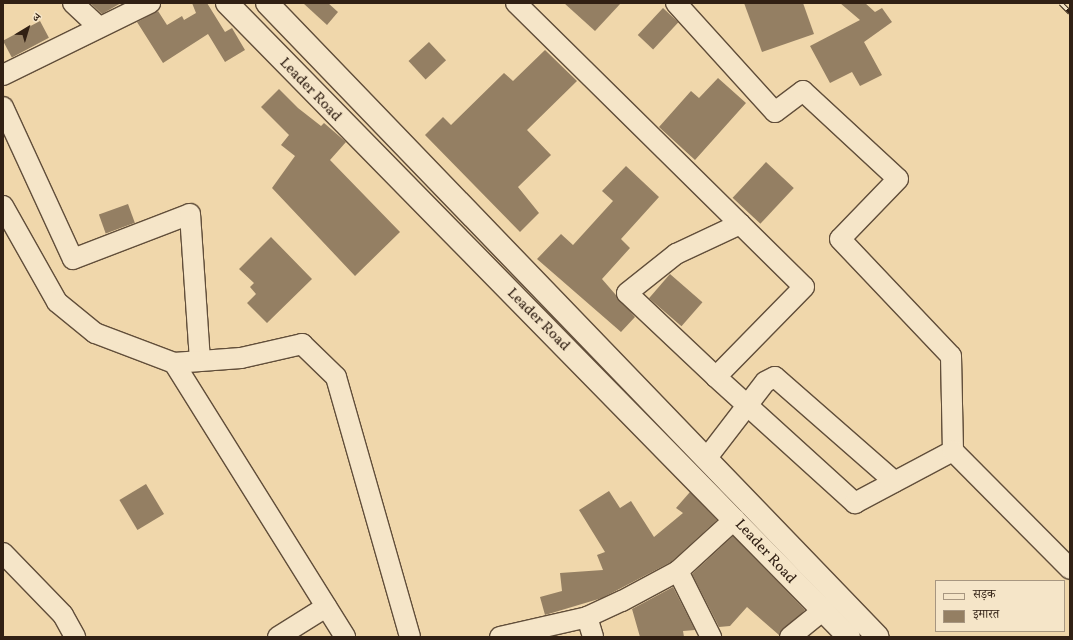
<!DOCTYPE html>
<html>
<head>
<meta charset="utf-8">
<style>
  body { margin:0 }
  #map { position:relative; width:1073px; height:640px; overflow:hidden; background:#f0d7ab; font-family:Vollkorn,"Noto Serif Devanagari",serif }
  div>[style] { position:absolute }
  .building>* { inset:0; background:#947f63; transform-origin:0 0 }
  .roads { filter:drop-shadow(1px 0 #614e3a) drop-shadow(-1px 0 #614e3a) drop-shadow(0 1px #614e3a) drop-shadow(0 -1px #614e3a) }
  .minor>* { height:20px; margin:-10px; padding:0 10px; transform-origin:10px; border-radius:10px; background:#f5e5c8 }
  .secondary>* { height:22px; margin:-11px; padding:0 11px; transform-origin:11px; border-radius:11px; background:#f5e5c8 }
  .rail>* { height:4.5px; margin-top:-2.25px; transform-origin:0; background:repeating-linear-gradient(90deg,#f5e5c8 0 9px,#312014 0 18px); box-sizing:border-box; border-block:1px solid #312014 }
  span { translate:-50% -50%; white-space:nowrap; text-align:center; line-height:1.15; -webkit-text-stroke:3.5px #f5e5c8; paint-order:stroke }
  .street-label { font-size:15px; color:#312014 }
  .frame { position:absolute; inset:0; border:4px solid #312014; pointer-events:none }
  .legend { position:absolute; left:935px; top:580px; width:130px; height:52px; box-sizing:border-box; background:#f5e5c8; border:1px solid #a79680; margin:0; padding:5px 7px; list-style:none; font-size:12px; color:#312014 }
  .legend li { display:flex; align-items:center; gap:8px; height:20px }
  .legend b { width:20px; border:1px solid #a79680 }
  .north { position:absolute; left:8px; top:8px; width:40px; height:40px; -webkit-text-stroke:3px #f5e5c8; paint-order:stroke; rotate:38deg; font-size:11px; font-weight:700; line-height:16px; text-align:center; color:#312014 }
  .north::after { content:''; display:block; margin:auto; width:14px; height:18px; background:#312014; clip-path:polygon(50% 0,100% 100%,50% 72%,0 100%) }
</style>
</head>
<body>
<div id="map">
  <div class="building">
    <i style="clip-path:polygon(90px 3px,121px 3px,102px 14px)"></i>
    <i style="clip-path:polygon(192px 3px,207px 3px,225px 32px,232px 28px,245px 50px,225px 62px,208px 34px,163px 63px,137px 22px,158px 11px,167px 25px,182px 16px,184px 20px,196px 13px)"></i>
    <i style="clip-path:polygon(303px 3px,328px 3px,338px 12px,327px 25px)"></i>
    <i style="clip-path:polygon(564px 3px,621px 3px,595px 31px)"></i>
    <i style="clip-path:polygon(744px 3px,803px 3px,814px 34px,762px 52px)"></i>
    <i style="clip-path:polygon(840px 3px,865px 3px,875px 12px,882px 8px,892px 22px,864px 42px,882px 75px,860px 86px,852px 72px,830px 83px,810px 46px,860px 20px)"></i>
    <i style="left:663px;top:8px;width:21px;height:37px;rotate:43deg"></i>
    <i style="left:40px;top:21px;width:19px;height:42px;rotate:62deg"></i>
    <i style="left:429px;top:42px;width:25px;height:28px;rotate:47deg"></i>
    <i style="clip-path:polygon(545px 50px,577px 81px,527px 130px,551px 155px,518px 187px,539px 213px,520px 232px,425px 135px,443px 117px,451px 125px,504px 73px,513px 81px)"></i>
    <i style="clip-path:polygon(718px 78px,746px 103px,695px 160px,659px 127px,691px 91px,699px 98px)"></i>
    <i style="clip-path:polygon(279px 89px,298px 108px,321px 126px,324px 123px,346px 142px,330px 160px,400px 232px,355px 276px,272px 188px,295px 156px,281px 145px,289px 135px,261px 107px)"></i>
    <i style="left:766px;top:162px;width:38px;height:49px;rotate:43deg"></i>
    <i style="clip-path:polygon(626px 166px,659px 197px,621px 239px,630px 248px,602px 279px,635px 317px,621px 332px,537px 259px,561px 234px,573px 245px,613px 201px,602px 191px)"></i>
    <i style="left:128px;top:204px;width:20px;height:31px;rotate:70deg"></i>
    <i style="clip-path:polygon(271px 237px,312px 279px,267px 323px,247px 303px,256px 294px,250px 287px,254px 283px,239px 269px)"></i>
    <i style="left:670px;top:274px;width:43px;height:32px;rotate:41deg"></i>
    <i style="left:146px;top:484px;width:35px;height:31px;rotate:59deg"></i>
    <i style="clip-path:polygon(609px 491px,620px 508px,631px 501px,654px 537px,683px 513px,676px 508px,690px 492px,717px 520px,671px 562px,602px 598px,545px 615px,540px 597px,562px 591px,560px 573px,603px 570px,597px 555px,605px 552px,579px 510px)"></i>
    <i style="clip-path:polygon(733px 536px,805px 610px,779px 635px,747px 607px,730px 626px,719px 627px,692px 574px)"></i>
    <i style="clip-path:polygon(673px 587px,695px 630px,683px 631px,684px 637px,640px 637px,632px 609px)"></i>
  </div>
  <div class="roads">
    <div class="minor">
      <i style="left:73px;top:3px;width:35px;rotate:43deg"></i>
      <i style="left:516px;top:3px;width:404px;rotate:44.6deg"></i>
      <i style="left:804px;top:287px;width:126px;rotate:134.4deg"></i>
      <i style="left:716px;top:377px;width:188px;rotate:42.2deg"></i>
      <i style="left:855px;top:503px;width:111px;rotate:-28deg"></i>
      <i style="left:676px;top:3px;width:147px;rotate:47.8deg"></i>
      <i style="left:775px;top:112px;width:35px;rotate:-37deg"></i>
      <i style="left:803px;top:91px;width:129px;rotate:42.8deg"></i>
      <i style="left:898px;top:179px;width:83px;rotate:134deg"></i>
      <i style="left:840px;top:239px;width:161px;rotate:46.5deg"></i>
      <i style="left:951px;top:356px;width:95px;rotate:88.8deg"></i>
      <i style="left:953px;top:451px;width:166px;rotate:45.2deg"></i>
      <i style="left:3px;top:75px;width:164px;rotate:-26.1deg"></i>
      <i style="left:3px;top:107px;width:167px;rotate:65.3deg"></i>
      <i style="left:73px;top:259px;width:125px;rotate:-21deg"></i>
      <i style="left:190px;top:214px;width:147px;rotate:86.1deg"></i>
      <i style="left:3px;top:206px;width:110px;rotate:60.6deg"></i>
      <i style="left:57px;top:302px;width:49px;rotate:39.2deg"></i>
      <i style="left:95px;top:333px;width:85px;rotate:20.8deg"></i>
      <i style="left:174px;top:363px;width:67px;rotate:-4.3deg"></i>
      <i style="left:241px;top:358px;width:63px;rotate:-12.9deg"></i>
      <i style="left:302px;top:344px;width:47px;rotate:44.1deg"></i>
      <i style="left:336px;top:377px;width:270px;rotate:74.1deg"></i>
      <i style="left:174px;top:363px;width:323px;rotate:58deg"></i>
      <i style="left:716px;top:377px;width:122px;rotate:-136.7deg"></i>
      <i style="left:627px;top:293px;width:63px;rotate:-38.5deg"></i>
      <i style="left:676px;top:254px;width:71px;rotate:-25.1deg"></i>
      <i style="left:706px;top:459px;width:97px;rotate:-52.5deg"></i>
      <i style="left:765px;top:382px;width:11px;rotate:-27deg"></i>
      <i style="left:775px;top:377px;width:159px;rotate:41.2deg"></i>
      <i style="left:3px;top:553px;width:86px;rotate:45.9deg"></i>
      <i style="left:63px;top:615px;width:25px;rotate:61deg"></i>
      <i style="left:678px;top:571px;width:74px;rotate:63.4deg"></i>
      <i style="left:587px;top:617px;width:21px;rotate:73deg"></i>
      <i style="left:278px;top:637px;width:57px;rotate:-32deg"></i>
      <i style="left:500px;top:637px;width:89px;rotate:-12.9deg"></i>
      <i style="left:587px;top:617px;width:38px;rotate:-25deg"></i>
      <i style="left:622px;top:601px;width:64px;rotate:-28.2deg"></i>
      <i style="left:678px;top:571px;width:77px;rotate:-42.4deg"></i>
      <i style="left:790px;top:637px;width:41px;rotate:-39.1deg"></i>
    </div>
    <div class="secondary">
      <i style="left:227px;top:3px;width:888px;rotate:45.55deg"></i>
      <i style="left:267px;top:3px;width:880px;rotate:46.06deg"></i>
    </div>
  </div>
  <div class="rail">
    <i style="left:1061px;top:3px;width:13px;rotate:45deg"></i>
  </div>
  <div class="street-label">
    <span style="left:310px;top:90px;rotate:46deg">Leader Road</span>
    <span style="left:538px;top:320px;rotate:45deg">Leader Road</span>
    <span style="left:765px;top:552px;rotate:47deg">Leader Road</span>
  </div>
  <div class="frame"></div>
  <ul class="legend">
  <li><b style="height:5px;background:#f5e5c8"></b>सड़क</li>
  <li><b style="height:11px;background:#947f63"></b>इमारत</li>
  </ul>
  <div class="north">उ</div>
</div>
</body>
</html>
